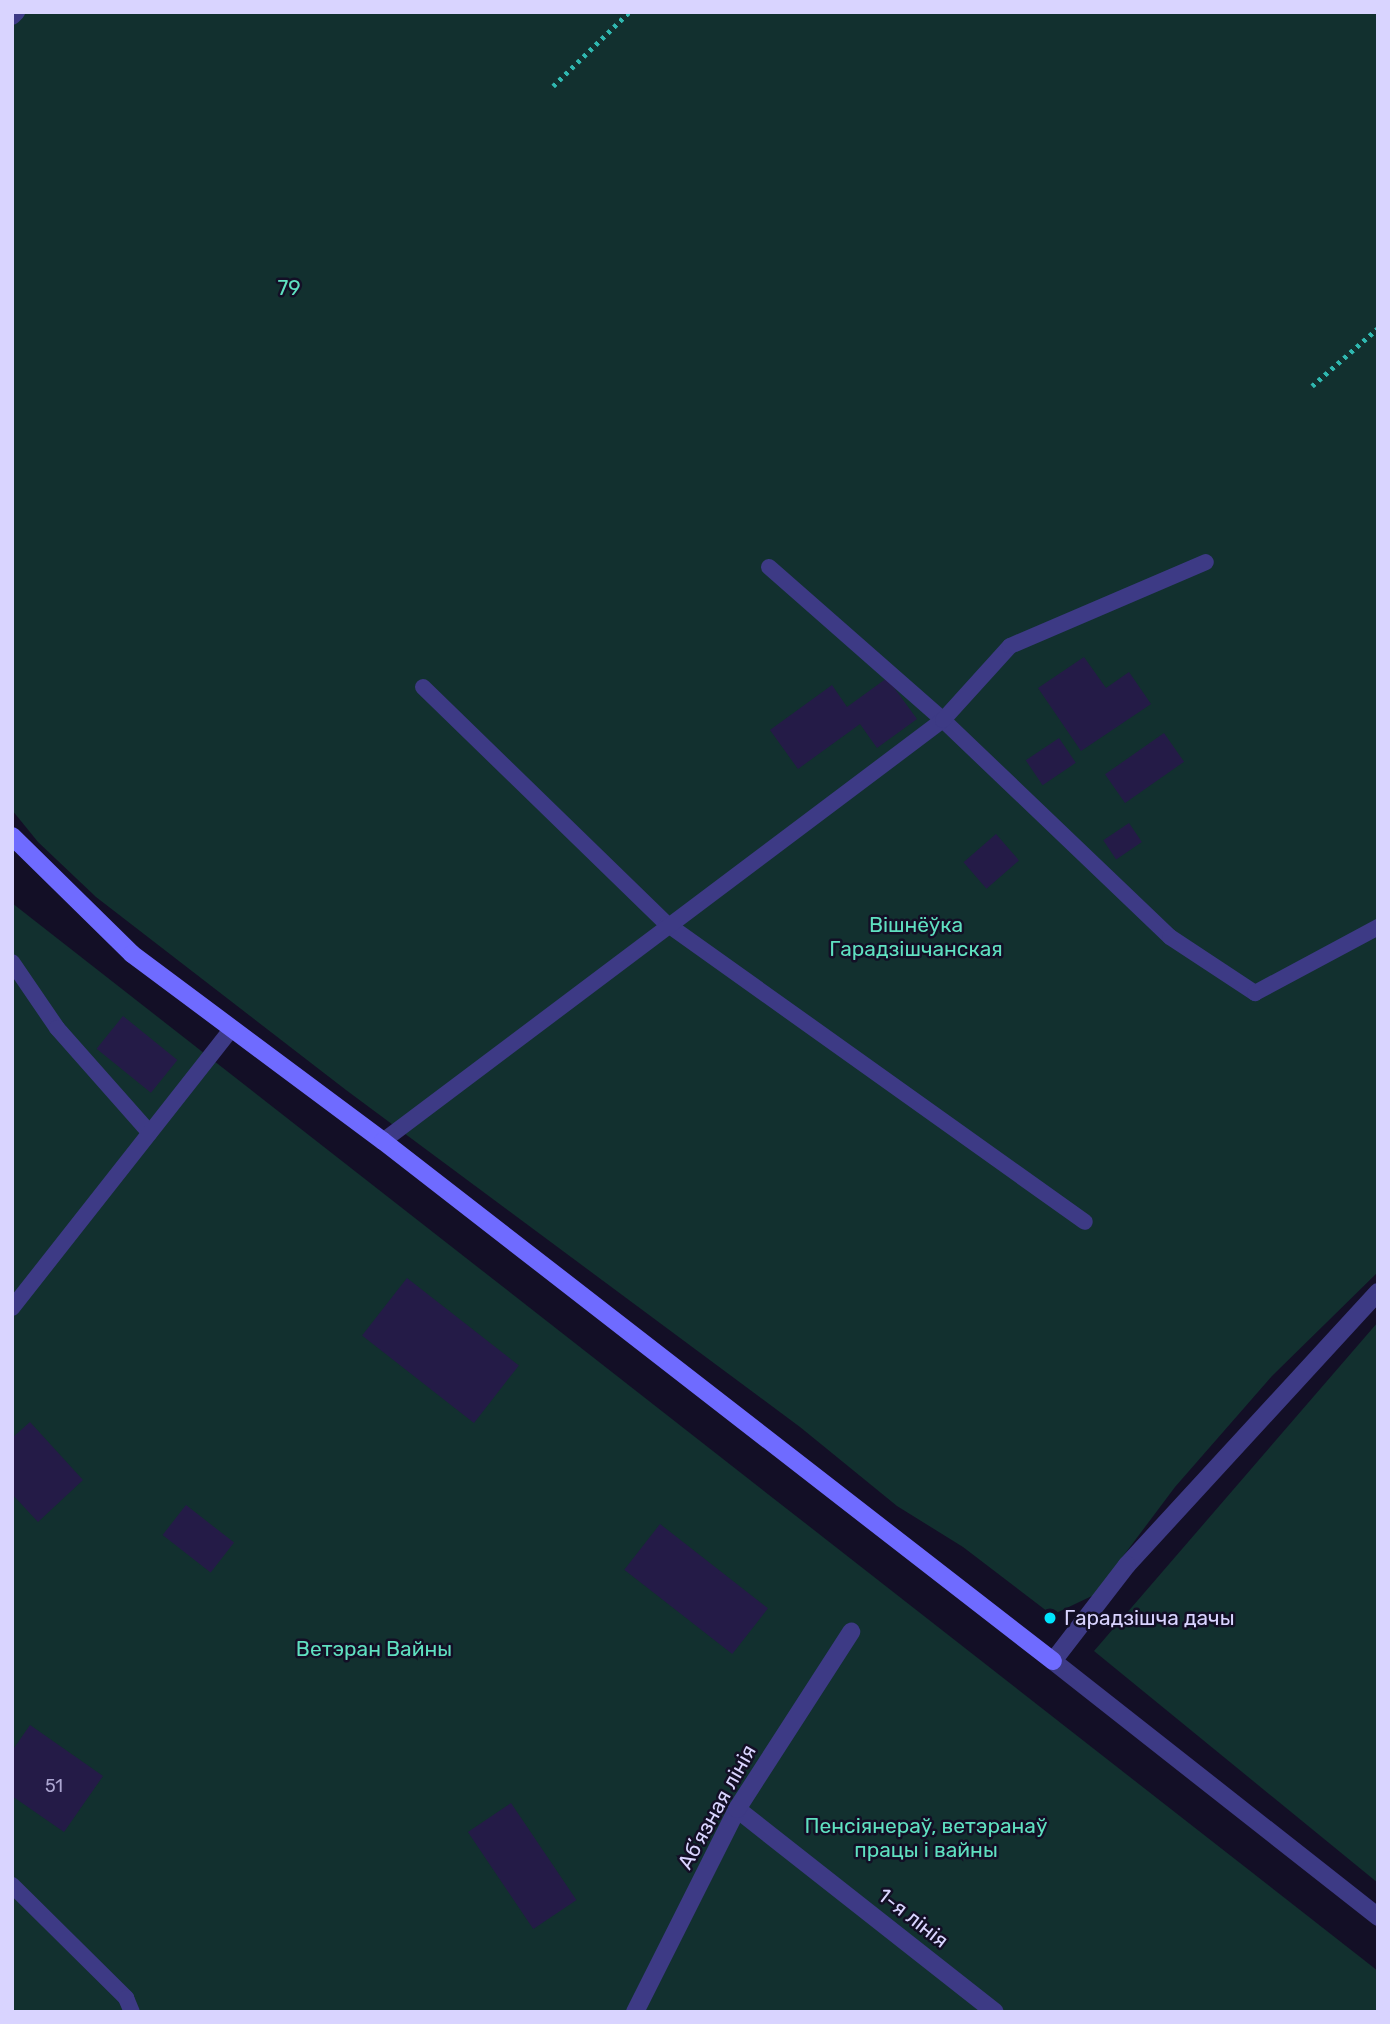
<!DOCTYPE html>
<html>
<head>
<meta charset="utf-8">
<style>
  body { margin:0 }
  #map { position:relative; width:1390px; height:2024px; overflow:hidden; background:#130f26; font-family:Rubik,sans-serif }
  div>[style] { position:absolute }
  .green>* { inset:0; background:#12302f }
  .building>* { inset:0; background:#241b47; transform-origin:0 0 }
  .path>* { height:4.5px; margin-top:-2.25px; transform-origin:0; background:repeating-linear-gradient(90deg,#2fb8b0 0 3.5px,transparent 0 8.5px) }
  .lane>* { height:16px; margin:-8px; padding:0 8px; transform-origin:8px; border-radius:8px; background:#3d3a85 }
  .street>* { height:18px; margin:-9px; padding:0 9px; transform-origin:9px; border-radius:9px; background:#3d3a85 }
  .secondary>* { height:18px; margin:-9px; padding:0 9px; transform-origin:9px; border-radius:9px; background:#6f6bff }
  .dots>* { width:19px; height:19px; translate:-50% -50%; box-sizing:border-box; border:4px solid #130f26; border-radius:50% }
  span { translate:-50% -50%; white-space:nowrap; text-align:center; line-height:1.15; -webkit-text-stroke:5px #130f26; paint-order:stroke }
  .number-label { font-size:18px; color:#aca6d1 }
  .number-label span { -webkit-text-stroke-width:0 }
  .park-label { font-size:21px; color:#5fe0c0 }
  .poi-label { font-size:21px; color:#d9d4ff }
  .left { translate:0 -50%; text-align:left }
  .street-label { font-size:21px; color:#d9d4ff }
  .frame { position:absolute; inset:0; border:14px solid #d9d4ff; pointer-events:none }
</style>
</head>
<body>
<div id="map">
  <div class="green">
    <i style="clip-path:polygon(12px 12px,1378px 12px,1378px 1272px,1272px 1376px,1175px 1487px,1094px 1595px,1052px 1615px,963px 1547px,897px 1506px,800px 1427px,346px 1090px,96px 897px,38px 842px,12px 810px)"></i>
    <i style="clip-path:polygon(12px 903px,1378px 1971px,1378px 2012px,12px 2012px)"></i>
    <i style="clip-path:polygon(1378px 1322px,1378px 1883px,1094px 1651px)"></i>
  </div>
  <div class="building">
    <i style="clip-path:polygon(1084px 657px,1106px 688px,1129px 672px,1151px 704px,1081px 751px,1038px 688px)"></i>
    <i style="clip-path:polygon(887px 678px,917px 719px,877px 748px,860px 724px,798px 769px,770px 730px,832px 685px,847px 707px)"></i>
    <i style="left:1164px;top:733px;width:35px;height:72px;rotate:55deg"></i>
    <i style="left:1059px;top:738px;width:30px;height:40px;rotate:56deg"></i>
    <i style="left:1129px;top:823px;width:23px;height:31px;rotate:56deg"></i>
    <i style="left:996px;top:834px;width:35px;height:43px;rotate:49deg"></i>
    <i style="left:123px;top:1016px;width:70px;height:42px;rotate:39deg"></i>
    <i style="left:407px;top:1278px;width:142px;height:73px;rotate:38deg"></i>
    <i style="clip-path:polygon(30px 1422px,83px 1480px,38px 1522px,12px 1494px,12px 1438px)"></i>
    <i style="left:186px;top:1505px;width:61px;height:38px;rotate:38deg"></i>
    <i style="left:660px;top:1524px;width:137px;height:58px;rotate:38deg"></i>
    <i style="clip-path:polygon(30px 1725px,103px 1776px,64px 1832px,12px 1796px,12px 1751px)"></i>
    <i style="left:511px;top:1803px;width:117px;height:52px;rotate:56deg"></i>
  </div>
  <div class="path">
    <i style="left:553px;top:86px;width:106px;rotate:-44.2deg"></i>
    <i style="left:1312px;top:386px;width:88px;rotate:-41.3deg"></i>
  </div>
  <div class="lane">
    <i style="left:769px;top:567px;width:232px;rotate:41.3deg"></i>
    <i style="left:943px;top:720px;width:314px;rotate:43.7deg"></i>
    <i style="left:1170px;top:937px;width:102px;rotate:33.4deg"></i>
    <i style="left:1255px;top:993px;width:140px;rotate:-28.2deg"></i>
    <i style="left:423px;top:687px;width:340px;rotate:44.2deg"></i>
    <i style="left:667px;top:924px;width:513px;rotate:35.49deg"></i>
    <i style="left:12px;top:962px;width:80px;rotate:55.7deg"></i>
    <i style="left:57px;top:1028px;width:140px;rotate:48.5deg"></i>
    <i style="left:383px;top:1141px;width:701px;rotate:-36.94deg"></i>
    <i style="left:943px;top:720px;width:100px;rotate:-47.8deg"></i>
    <i style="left:1010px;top:646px;width:213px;rotate:-23.2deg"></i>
    <i style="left:12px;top:1308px;width:354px;rotate:-51.8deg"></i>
    <i style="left:12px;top:1885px;width:161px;rotate:44.7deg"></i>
    <i style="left:126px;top:1998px;width:15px;rotate:67deg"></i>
  </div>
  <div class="street">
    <i style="left:12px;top:16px;width:6px;rotate:-45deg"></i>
    <i style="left:1378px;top:1292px;width:371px;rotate:132.6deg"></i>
    <i style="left:1127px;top:1565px;width:121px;rotate:127.6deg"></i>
    <i style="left:1053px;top:1661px;width:414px;rotate:38.2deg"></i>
    <i style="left:737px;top:1809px;width:328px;rotate:38.2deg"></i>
    <i style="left:635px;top:2012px;width:227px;rotate:-63.3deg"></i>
    <i style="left:737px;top:1809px;width:211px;rotate:-57.2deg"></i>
  </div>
  <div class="secondary">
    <i style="left:12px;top:836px;width:168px;rotate:44.5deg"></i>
    <i style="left:132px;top:954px;width:313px;rotate:36.7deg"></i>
    <i style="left:383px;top:1141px;width:848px;rotate:37.82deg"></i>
  </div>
  <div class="dots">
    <i style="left:1050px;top:1618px;background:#00e5ff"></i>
  </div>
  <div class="number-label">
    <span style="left:54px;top:1786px">51</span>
  </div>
  <div class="park-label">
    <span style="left:289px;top:288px">79</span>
    <span style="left:916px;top:937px">Вішнёўка<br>Гарадзішчанская</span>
    <span style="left:374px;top:1649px">Ветэран Вайны</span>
    <span style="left:926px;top:1838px">Пенсіянераў, ветэранаў<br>працы і вайны</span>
  </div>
  <div class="poi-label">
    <span class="left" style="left:1064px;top:1618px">Гарадзішча дачы</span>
  </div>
  <div class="street-label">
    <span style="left:717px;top:1807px;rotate:-61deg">Абʼязная лінія</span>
    <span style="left:913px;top:1918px;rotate:38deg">1-я лінія</span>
  </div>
  <div class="frame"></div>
</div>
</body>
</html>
